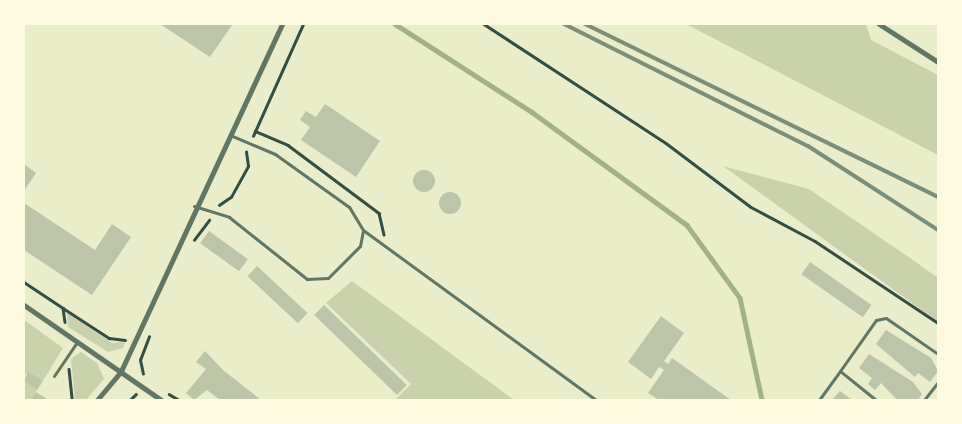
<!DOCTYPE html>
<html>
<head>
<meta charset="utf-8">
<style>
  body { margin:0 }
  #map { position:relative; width:962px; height:424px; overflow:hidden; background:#e9edc9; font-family:"DejaVu Sans",sans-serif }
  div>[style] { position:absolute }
  .green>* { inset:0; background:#cad2ad }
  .stream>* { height:4.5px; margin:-2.25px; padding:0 2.25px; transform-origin:2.25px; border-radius:2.25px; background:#a3b18a }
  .building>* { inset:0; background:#bcc5a7; transform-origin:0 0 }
  .round { border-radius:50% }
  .path>* { height:2.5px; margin:-1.25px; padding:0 1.25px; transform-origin:1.25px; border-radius:1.25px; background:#344e41 }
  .service>* { height:3px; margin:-1.5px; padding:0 1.5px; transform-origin:1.5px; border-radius:1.5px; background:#617663 }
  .minor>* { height:5px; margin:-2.5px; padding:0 2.5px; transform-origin:2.5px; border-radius:2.5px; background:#617663 }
  .rail>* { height:4px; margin:-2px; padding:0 2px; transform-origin:2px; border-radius:2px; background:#7c8e77 }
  span { translate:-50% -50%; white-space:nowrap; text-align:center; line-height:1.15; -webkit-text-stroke:5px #fefae0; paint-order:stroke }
  .frame { position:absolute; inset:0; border:25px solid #fefae0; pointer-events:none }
</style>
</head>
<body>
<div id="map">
  <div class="green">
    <i style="clip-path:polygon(686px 24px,866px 24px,871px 40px,938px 75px,938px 155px)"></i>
    <i style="clip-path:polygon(723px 166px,809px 189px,913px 260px,938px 278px,938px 322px)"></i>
    <i style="clip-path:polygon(352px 281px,514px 400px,395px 400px,411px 384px,326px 303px)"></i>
    <i style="clip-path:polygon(67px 313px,112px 343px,125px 342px,123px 348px,108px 352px,68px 327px)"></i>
    <i style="clip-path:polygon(24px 320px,63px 348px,43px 381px,28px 371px,24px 377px)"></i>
    <i style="clip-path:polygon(81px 352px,97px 363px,104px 379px,86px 400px,75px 400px,71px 359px)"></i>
    <i style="clip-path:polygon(24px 381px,37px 390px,30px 400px,24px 400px)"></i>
  </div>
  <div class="stream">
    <i style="left:395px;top:24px;width:163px;rotate:32.7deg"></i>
    <i style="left:532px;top:112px;width:192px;rotate:36.1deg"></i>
    <i style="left:687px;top:225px;width:90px;rotate:54deg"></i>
    <i style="left:740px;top:298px;width:104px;rotate:77.8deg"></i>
  </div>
  <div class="building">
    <i style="clip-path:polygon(160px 24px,230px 24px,232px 25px,210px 57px)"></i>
    <i style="clip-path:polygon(325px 104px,380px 141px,356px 177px,301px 140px,310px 127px,300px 120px,306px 111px,316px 117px)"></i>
    <i style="clip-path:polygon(24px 164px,36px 173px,24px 191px)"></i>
    <i class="round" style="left:413px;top:170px;width:22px;height:22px"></i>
    <i class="round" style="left:439px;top:192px;width:22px;height:22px"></i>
    <i style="clip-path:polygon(24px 203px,95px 250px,112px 224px,131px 237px,92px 295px,24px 250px)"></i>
    <i style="left:209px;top:231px;width:48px;height:15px;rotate:36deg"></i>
    <i style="left:810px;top:262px;width:75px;height:15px;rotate:35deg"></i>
    <i style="left:257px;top:266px;width:69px;height:14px;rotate:43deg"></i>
    <i style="left:324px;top:305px;width:115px;height:14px;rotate:44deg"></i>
    <i style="clip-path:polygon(661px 316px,684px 333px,664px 361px,668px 364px,672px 358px,731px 400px,659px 400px,648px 393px,664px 370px,659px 367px,651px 379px,628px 362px)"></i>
    <i style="clip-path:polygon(886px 330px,931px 358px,938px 371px,930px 382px,918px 373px,915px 377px,876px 344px)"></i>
    <i style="clip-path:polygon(205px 351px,223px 370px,261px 400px,220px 400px,207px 390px,194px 400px,186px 393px,206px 369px,196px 362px)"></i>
    <i style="clip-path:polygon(869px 354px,913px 382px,922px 394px,918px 400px,897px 400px,881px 383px,875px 390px,868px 384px,872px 378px,859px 368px)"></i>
    <i style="clip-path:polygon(28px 371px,43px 381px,37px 390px,24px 381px)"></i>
    <i style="clip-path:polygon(840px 391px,852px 400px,832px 400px)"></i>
    <i style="clip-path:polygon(36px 392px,47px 399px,46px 400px,30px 400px)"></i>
  </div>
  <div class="path">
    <i style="left:484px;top:24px;width:217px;rotate:33.2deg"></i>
    <i style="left:666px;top:143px;width:106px;rotate:37deg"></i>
    <i style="left:751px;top:207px;width:72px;rotate:28deg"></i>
    <i style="left:815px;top:241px;width:148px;rotate:33.7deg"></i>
    <i style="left:255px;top:131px;width:36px;rotate:23deg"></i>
    <i style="left:288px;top:145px;width:114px;rotate:36.8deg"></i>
    <i style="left:379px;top:213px;width:22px;rotate:77deg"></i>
    <i style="left:253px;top:136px;width:123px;rotate:-65.9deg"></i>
    <i style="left:219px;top:205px;width:14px;rotate:-34deg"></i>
    <i style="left:231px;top:197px;width:35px;rotate:-61deg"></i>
    <i style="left:248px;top:166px;width:14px;rotate:-98deg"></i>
    <i style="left:194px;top:240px;width:25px;rotate:-53deg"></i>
    <i style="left:24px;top:282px;width:47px;rotate:33.7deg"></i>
    <i style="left:63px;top:308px;width:14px;rotate:82deg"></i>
    <i style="left:63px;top:308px;width:55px;rotate:33.1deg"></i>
    <i style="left:109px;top:338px;width:16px;rotate:7deg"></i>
    <i style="left:69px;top:369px;width:31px;rotate:84deg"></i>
    <i style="left:143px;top:374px;width:14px;rotate:-102deg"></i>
    <i style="left:140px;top:360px;width:25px;rotate:-69deg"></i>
    <i style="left:169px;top:394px;width:12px;rotate:31deg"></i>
    <i style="left:130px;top:400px;width:8px;rotate:-45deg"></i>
  </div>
  <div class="service">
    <i style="left:194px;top:206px;width:37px;rotate:17deg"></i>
    <i style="left:229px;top:217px;width:100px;rotate:38.5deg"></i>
    <i style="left:307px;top:279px;width:21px;rotate:-3deg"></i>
    <i style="left:328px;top:278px;width:45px;rotate:-45deg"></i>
    <i style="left:360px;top:246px;width:16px;rotate:-79deg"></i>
    <i style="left:363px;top:230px;width:27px;rotate:-121deg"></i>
    <i style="left:349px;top:207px;width:91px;rotate:-144.4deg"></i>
    <i style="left:275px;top:154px;width:49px;rotate:-157.1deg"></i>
    <i style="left:363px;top:230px;width:288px;rotate:36.1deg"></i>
    <i style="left:54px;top:376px;width:41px;rotate:-55.9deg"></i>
    <i style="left:819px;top:400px;width:36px;rotate:-54deg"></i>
    <i style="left:876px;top:400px;width:46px;rotate:-141.1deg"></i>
    <i style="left:840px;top:371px;width:62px;rotate:-54.8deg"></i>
    <i style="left:876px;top:320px;width:10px;rotate:-11deg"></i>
    <i style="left:886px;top:318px;width:63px;rotate:34.7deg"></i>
    <i style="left:924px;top:400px;width:23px;rotate:-52deg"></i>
  </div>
  <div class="minor">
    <i style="left:879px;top:24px;width:70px;rotate:32.8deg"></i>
    <i style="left:24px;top:305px;width:167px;rotate:34.7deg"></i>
    <i style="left:97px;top:400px;width:38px;rotate:-50deg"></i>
    <i style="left:121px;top:371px;width:383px;rotate:-65.1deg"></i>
  </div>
  <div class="rail">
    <i style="left:564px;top:24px;width:273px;rotate:26.6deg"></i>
    <i style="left:808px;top:146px;width:155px;rotate:32.9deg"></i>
    <i style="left:585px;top:24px;width:393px;rotate:26.1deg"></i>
  </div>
  <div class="frame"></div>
</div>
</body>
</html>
